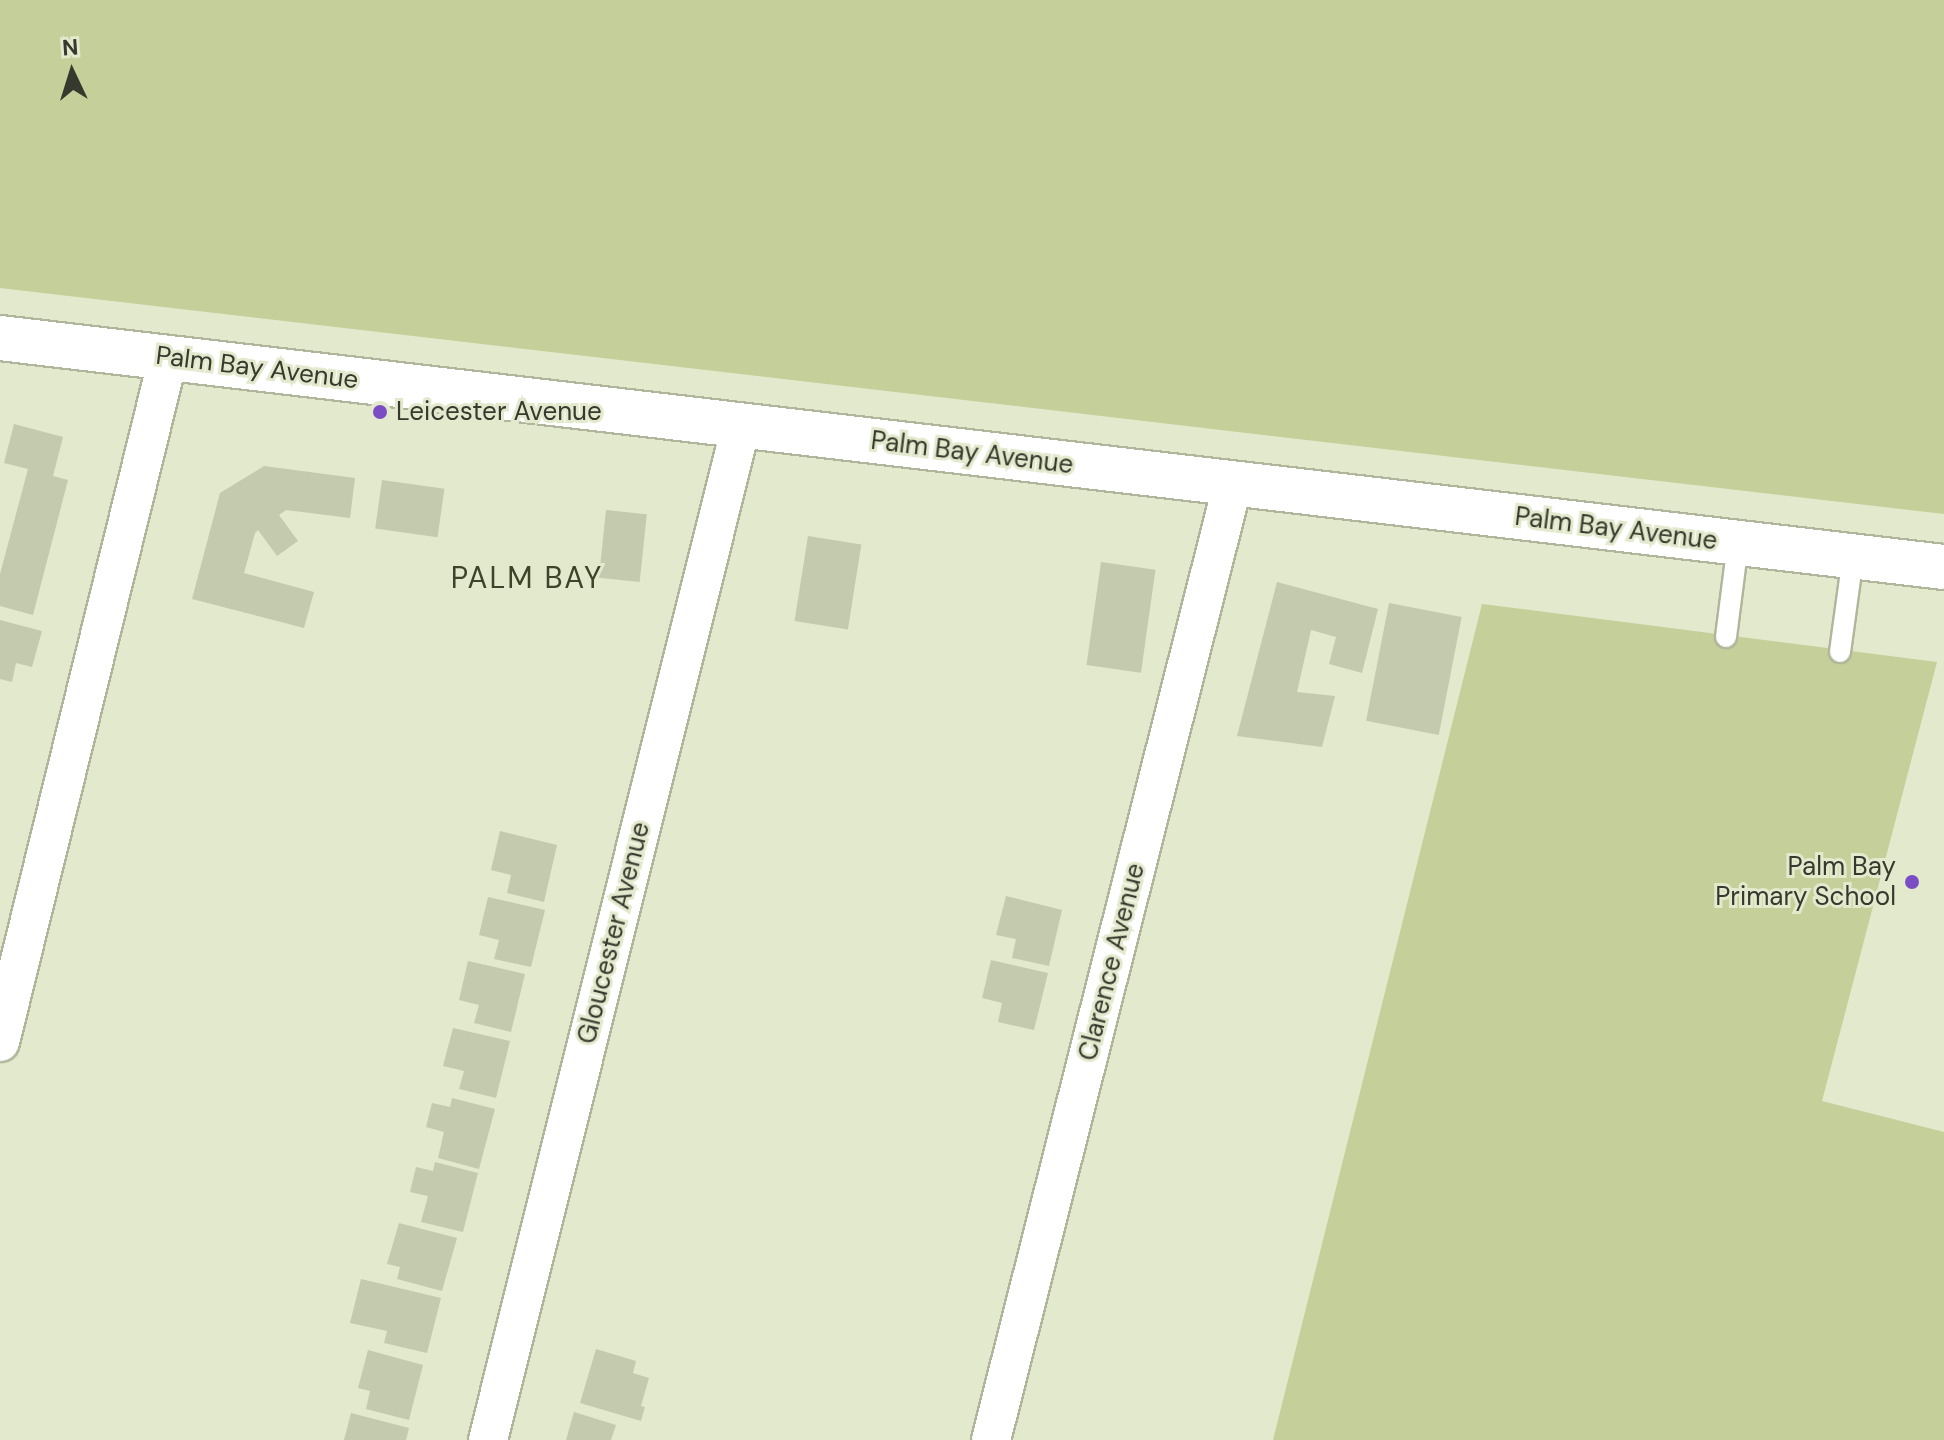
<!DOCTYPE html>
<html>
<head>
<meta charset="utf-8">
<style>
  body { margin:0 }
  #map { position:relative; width:1944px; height:1440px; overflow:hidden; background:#e2e9cc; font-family:"DM Sans",sans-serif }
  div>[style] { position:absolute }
  .green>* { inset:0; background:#c4cf99 }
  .building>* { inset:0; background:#c3caae; transform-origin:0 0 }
  .roads { filter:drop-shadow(2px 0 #b0b69b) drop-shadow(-2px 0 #b0b69b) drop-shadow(0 2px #b0b69b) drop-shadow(0 -2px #b0b69b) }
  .lane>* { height:20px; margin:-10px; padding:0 10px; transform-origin:10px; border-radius:10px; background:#fff }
  .street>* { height:38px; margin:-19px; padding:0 19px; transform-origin:19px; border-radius:19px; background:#fff }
  .secondary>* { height:44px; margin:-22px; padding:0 22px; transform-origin:22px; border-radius:22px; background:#fff }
  .dots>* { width:22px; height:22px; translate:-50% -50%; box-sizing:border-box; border:4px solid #e2e9cc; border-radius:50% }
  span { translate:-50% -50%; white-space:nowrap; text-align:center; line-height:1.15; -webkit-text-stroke:6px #e2e9cc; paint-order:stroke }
  .street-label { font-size:26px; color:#36392e }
  .poi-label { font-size:26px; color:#36392e }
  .left { translate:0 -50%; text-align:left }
  .right { translate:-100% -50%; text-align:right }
  .quarter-label { font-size:30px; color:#3e432b; letter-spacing:2px }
  .north { position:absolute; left:32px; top:32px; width:80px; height:80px; -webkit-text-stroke:6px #e2e9cc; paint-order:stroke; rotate:356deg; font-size:22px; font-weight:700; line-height:32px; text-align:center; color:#36392e }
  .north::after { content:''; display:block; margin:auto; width:28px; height:36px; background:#36392e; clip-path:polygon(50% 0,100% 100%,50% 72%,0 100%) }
</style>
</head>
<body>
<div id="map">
  <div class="green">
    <i style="clip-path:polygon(0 0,1944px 0,1944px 514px,0 288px)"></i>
    <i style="clip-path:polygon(1482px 604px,1937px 662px,1822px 1101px,1944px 1132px,1944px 1440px,1273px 1440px)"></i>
  </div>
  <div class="building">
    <i style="clip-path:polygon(14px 424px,63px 437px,53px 476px,68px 480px,33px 615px,0 606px,0 574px,28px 469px,4px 463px)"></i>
    <i style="clip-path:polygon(264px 466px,355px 478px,350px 518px,286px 510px,279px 515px,298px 541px,277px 556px,258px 530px,255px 533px,244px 573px,314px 592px,304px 628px,192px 599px,220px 493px)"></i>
    <i style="left:382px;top:480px;width:63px;height:49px;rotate:8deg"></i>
    <i style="left:606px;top:510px;width:41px;height:68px;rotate:6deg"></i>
    <i style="left:808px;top:536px;width:54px;height:86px;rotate:9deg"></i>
    <i style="left:1101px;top:562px;width:55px;height:104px;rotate:8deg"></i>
    <i style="clip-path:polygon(1277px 582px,1378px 609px,1362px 673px,1329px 664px,1336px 637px,1311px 630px,1297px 692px,1335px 696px,1322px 747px,1237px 736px)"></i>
    <i style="left:1389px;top:603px;width:74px;height:120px;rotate:11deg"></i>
    <i style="clip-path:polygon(0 620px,42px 631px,32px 667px,16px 663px,12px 682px,0 679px)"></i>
    <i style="clip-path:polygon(500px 831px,557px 845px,544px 902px,507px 893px,511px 875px,491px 870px)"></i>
    <i style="clip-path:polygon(1006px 896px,1062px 910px,1049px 966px,1012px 958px,1016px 939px,996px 935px)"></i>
    <i style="clip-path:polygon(488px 897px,545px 910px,531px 967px,494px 959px,499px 940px,479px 935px)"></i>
    <i style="clip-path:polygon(991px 960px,1048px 973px,1034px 1030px,998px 1022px,1002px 1003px,982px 998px)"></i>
    <i style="clip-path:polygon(468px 961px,525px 974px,511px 1032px,474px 1023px,479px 1005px,459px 1000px)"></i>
    <i style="clip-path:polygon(453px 1028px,510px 1041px,496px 1098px,459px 1089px,464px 1071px,443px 1066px)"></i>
    <i style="clip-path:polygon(452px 1098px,495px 1109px,479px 1169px,438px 1158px,444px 1132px,426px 1127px,432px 1103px,450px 1107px)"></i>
    <i style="clip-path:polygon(435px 1162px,478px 1173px,463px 1232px,421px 1222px,428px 1196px,410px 1192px,416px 1167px,433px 1171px)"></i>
    <i style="clip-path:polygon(399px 1223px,457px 1238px,442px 1291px,397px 1279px,400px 1267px,387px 1264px)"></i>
    <i style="clip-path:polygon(361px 1279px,441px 1298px,427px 1353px,384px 1343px,387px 1331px,350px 1323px)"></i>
    <i style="clip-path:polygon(596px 1349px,636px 1361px,633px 1373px,649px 1378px,641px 1406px,645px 1407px,641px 1421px,580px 1403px)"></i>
    <i style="clip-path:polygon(368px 1350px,423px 1365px,409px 1420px,366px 1409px,370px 1391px,358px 1388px)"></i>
    <i style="clip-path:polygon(574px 1412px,616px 1425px,611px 1440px,566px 1440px)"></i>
    <i style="clip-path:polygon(351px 1413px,409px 1428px,406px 1440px,344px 1440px)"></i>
  </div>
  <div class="roads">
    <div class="lane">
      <i style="left:1726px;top:637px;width:95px;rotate:-82.7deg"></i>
      <i style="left:1840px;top:652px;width:96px;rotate:-82.2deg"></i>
    </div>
    <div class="street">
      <i style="left:0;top:1042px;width:704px;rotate:-76.2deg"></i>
      <i style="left:488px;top:1440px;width:1045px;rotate:-75.99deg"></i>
      <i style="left:991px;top:1440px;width:987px;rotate:-75.81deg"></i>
    </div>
    <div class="secondary">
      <i style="left:0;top:338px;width:1957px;rotate:6.72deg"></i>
    </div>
  </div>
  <div class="dots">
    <i style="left:380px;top:412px;background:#7b4dc5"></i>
    <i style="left:1912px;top:882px;background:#7b4dc5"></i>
  </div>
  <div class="street-label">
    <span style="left:257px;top:368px;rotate:7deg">Palm Bay Avenue</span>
    <span style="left:972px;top:453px;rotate:7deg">Palm Bay Avenue</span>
    <span style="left:1616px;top:529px;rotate:7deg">Palm Bay Avenue</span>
    <span style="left:614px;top:933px;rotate:-76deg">Gloucester Avenue</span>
    <span style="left:1112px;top:962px;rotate:-76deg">Clarence Avenue</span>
  </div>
  <div class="poi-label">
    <span class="left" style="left:396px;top:412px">Leicester Avenue</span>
    <span class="right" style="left:1896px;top:882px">Palm Bay<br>Primary School</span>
  </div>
  <div class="quarter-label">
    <span style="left:527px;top:578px">PALM BAY</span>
  </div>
  <div class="north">N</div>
</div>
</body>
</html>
